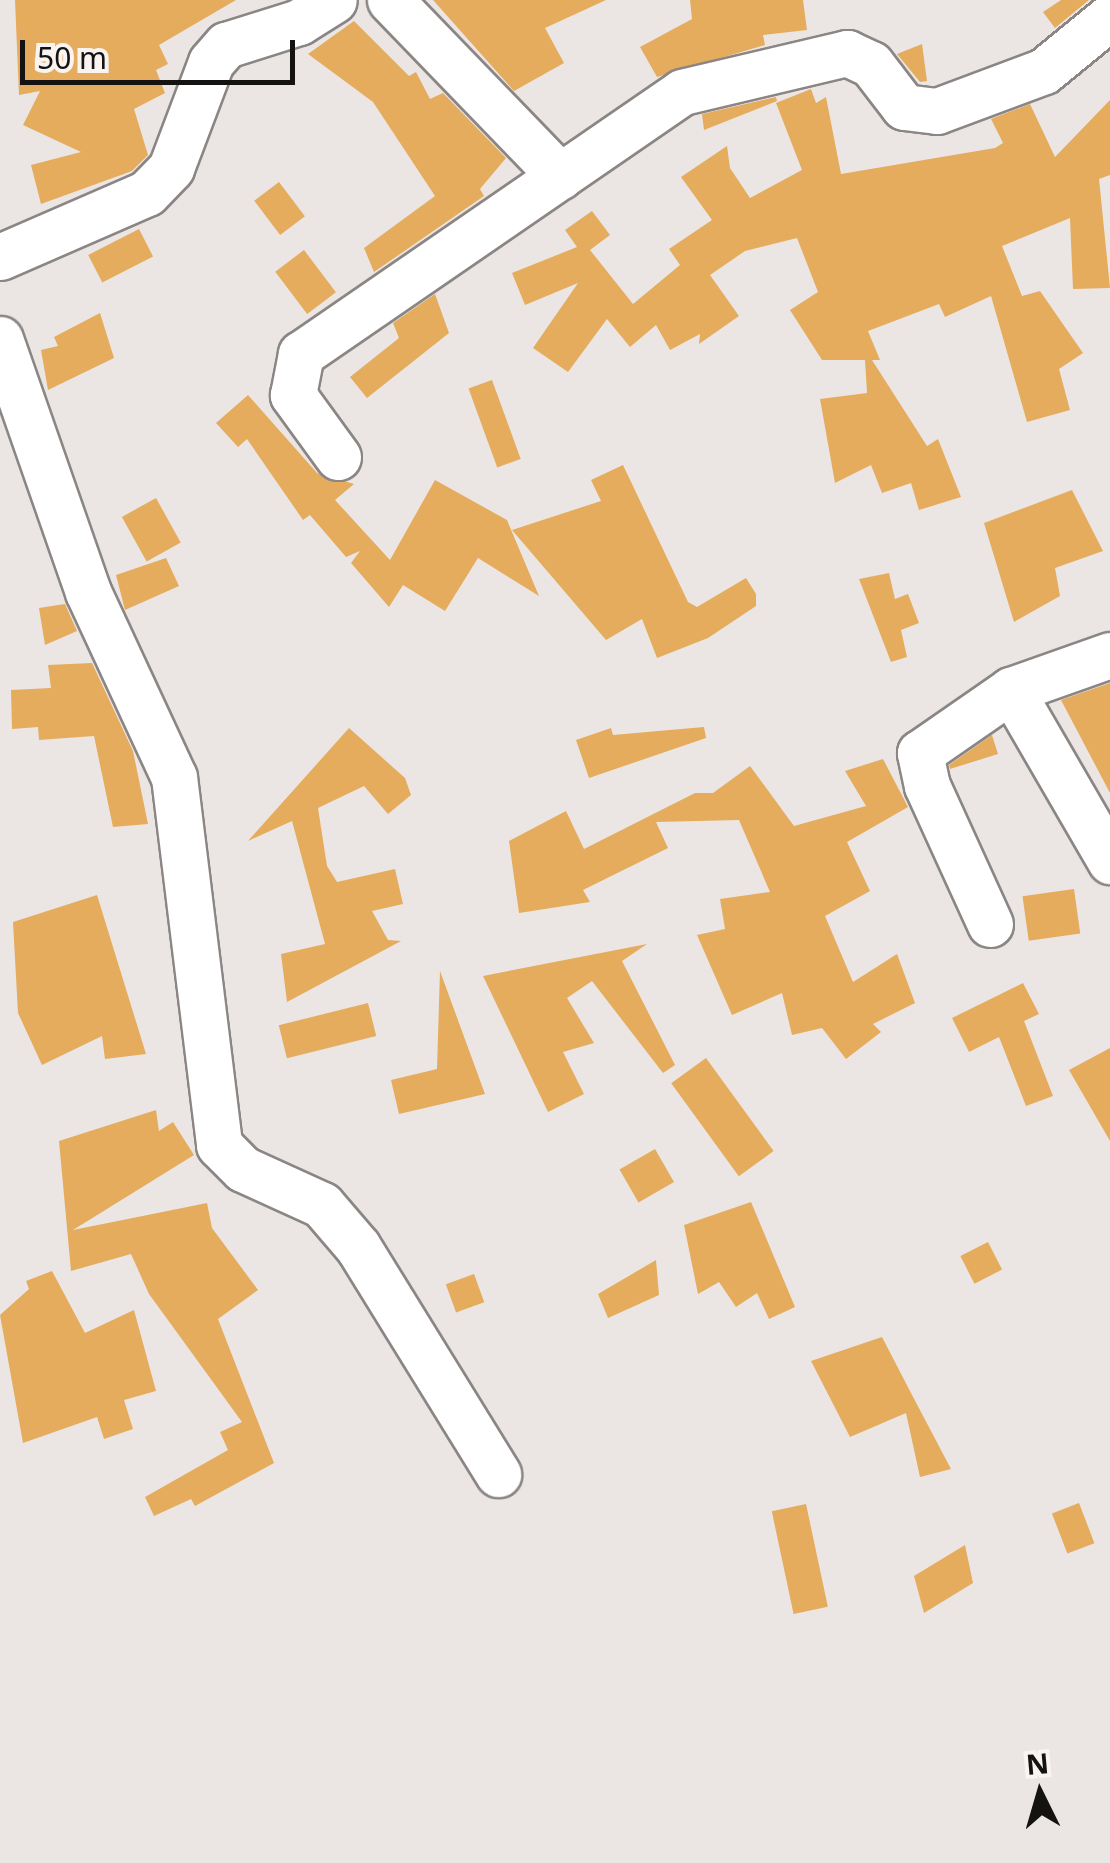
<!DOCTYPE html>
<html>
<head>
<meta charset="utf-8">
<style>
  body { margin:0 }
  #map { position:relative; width:1110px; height:1863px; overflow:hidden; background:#ebe6e4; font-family:"Noto Sans",sans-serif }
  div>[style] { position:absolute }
  .building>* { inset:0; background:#e4ac5c; transform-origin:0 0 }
  .roads { filter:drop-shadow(2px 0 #8b8684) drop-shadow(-2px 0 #8b8684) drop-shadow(0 2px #8b8684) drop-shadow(0 -2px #8b8684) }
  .street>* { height:45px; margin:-22.5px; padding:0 22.5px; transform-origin:22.5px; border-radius:22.5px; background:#fff }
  span { translate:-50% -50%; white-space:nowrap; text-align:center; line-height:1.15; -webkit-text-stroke:9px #f9f4f2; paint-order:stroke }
  .north { position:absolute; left:990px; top:1743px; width:100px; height:100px; -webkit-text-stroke:8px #f9f4f2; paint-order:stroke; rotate:355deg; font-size:28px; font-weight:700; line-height:40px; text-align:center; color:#151312 }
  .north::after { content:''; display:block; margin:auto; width:35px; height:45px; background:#151312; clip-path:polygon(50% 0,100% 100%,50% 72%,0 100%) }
  .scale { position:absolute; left:20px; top:40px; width:275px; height:45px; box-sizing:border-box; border:5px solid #151312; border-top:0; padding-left:12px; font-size:30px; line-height:35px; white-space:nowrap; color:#151312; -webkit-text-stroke:8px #f9f4f2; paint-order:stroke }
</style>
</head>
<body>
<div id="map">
  <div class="building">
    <i style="clip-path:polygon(15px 0,236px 0,159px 45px,168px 64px,156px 70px,165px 93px,134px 109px,148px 155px,132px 171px,41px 204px,31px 165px,81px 152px,23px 125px,40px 91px,19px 95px)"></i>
    <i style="clip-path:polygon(433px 0,606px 0,545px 28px,564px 63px,514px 91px)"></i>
    <i style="clip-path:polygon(690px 0,803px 0,807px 30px,763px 35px,765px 45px,657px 77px,640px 47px,692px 19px)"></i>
    <i style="clip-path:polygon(1061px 0,1089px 0,1055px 28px,1043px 12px)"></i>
    <i style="clip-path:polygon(354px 21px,409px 76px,416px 72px,430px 99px,443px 93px,506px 158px,480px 189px,484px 196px,374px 272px,364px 248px,435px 196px,373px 102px,308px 54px)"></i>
    <i style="clip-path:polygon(922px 44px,927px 81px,920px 82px,897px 54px)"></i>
    <i style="clip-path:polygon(811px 89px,816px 103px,826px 97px,841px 174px,995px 148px,1003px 143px,991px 119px,1030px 104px,1055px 157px,1110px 100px,1110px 175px,1099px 179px,1110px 288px,1073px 289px,1070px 218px,1002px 246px,1022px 296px,1040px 291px,1083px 353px,1059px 369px,1070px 410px,1027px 422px,991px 296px,945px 317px,939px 304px,868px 331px,880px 360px,872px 360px,927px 446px,938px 439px,961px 497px,919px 510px,911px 483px,882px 493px,871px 465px,835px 483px,820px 399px,867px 393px,865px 360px,822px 360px,790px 310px,818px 292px,797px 238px,745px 251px,710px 275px,739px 316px,699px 344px,700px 334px,670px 350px,656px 325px,630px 347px,607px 319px,568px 372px,533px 348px,578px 283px,525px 305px,512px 273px,577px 247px,565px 230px,592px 211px,610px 235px,590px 250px,633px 304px,680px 265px,669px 249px,712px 220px,681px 177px,727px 146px,730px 168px,750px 198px,802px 170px,776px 103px)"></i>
    <i style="clip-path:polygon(776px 97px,777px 101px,704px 130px,702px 114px)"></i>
    <i style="left:279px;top:182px;width:43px;height:31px;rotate:53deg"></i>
    <i style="left:139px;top:229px;width:31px;height:57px;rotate:63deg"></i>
    <i style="left:304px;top:250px;width:53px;height:36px;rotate:53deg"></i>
    <i style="clip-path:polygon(435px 294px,449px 333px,367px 398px,350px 377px,399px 338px,393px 323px)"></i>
    <i style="clip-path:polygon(100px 313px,114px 358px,48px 390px,41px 350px,58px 346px,54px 337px)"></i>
    <i style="left:492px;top:380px;width:84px;height:25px;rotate:70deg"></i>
    <i style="clip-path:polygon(248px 395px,317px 473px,354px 484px,335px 500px,390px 560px,435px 480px,507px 520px,539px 596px,478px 558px,445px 611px,403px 585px,389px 607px,351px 563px,360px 551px,346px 557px,310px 515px,303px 520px,247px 439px,238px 447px,216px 423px)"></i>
    <i style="clip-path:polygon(623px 465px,688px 602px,697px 607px,746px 578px,756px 594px,756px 606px,708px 638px,657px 658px,642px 619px,606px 640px,512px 530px,601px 501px,591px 480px)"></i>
    <i style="clip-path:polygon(1072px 490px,1103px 551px,1055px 568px,1060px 596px,1014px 622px,984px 523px)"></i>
    <i style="left:156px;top:498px;width:51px;height:39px;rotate:61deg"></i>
    <i style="clip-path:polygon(166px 558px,179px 586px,125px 610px,116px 575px)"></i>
    <i style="clip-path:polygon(889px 573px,895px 599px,908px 594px,919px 623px,901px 630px,907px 657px,891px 662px,859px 579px)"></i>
    <i style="clip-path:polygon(65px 604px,77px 631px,45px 645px,39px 608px)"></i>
    <i style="clip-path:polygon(92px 663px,133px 751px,148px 824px,113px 827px,94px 736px,39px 740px,38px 727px,12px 729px,11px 690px,51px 688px,48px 665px)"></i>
    <i style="clip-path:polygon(1110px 683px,1110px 793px,1061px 700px)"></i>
    <i style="clip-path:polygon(704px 727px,706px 738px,589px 778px,576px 740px,611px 728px,613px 735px)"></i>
    <i style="clip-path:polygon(349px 728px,405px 778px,411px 795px,388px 814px,364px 786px,318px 808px,327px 866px,337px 882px,395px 869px,403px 904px,372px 911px,388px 940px,401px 941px,287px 1002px,281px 954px,325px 944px,292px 821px,248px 841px)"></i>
    <i style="clip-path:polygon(992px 735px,998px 754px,950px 769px,949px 765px)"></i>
    <i style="clip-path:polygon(883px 759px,908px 807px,847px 842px,870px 891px,825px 916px,853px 982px,897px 954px,915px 1003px,873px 1024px,881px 1032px,846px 1059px,822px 1028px,792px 1035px,782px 993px,732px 1015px,697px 935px,725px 929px,720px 899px,770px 892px,739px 820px,656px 822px,668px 848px,583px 890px,590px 902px,519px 913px,509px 841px,566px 811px,584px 849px,695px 793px,713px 793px,750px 766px,794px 826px,866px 806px,845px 771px)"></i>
    <i style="left:1074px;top:889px;width:45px;height:52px;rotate:82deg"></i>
    <i style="clip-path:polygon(97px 895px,146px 1054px,105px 1059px,102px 1036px,42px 1065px,18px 1013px,13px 922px)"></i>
    <i style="clip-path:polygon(647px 944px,622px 961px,675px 1065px,663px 1073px,592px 981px,567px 998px,594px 1043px,563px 1052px,584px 1094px,548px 1112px,483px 976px)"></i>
    <i style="clip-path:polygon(440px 971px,485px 1094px,399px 1114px,391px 1080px,437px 1069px)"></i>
    <i style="clip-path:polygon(1023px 983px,1039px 1014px,1024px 1021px,1053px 1096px,1026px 1106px,999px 1037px,969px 1052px,952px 1018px)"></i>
    <i style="left:368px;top:1003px;width:34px;height:92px;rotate:76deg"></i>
    <i style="clip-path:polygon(1110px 1048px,1110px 1141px,1069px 1070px)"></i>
    <i style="left:706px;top:1058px;width:115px;height:43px;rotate:54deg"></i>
    <i style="clip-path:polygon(156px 1110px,159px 1131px,173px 1122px,194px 1155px,73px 1230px,207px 1203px,212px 1228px,258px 1290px,218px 1319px,274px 1463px,195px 1506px,191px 1499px,154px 1516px,145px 1497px,228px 1450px,220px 1432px,242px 1422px,149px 1294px,131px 1254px,71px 1271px,59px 1141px)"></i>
    <i style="left:655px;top:1149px;width:38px;height:41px;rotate:60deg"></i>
    <i style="clip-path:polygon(751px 1202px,795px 1307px,769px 1319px,757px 1293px,736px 1307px,719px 1282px,698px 1294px,684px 1225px)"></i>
    <i style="left:988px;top:1242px;width:31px;height:31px;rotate:63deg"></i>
    <i style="clip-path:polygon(656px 1260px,659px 1295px,608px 1318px,598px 1294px)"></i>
    <i style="clip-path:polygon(52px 1271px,85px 1333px,134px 1310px,156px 1391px,124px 1400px,133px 1429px,104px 1439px,97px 1417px,23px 1443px,0 1315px,29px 1289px,26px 1281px)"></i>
    <i style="left:474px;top:1274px;width:30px;height:30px;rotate:70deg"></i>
    <i style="clip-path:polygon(882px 1337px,911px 1393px,951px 1469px,920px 1477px,906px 1413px,850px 1437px,811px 1361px)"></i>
    <i style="left:1079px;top:1503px;width:43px;height:29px;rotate:69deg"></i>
    <i style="left:806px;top:1504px;width:105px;height:35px;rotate:78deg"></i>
    <i style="clip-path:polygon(965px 1545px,973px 1583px,924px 1613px,914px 1576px)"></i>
  </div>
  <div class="roads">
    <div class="street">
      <i style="left:390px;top:0;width:245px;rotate:46deg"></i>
      <i style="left:0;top:257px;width:160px;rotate:-23.5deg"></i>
      <i style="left:147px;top:193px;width:35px;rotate:-46deg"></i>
      <i style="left:171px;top:168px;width:113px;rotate:-69.3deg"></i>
      <i style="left:211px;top:62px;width:23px;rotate:-49deg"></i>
      <i style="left:226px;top:45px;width:77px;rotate:-17.5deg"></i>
      <i style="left:299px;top:22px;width:41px;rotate:-32.2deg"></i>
      <i style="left:0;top:339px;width:268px;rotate:70.8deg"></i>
      <i style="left:88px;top:592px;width:204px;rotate:65.1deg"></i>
      <i style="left:174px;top:777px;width:371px;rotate:83deg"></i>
      <i style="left:219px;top:1145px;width:34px;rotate:45deg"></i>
      <i style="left:243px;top:1169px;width:87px;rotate:24.5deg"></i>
      <i style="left:322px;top:1205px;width:55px;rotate:49.4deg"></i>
      <i style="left:358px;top:1247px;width:267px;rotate:58.3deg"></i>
      <i style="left:338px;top:457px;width:77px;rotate:-126deg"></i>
      <i style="left:293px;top:395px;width:42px;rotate:-79deg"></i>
      <i style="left:301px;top:354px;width:462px;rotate:-34.5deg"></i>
      <i style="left:682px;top:92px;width:170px;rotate:-13.3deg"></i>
      <i style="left:847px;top:53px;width:26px;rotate:25deg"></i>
      <i style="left:871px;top:64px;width:54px;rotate:52.5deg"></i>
      <i style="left:904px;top:107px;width:33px;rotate:7deg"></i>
      <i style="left:937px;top:111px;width:114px;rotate:-20.5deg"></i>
      <i style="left:1044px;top:71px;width:85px;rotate:-39.3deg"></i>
      <i style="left:1011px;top:690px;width:198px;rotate:59.9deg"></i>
      <i style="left:990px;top:924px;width:152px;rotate:-114.5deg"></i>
      <i style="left:927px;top:786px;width:34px;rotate:-102deg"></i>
      <i style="left:920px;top:753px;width:111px;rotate:-34.7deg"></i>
      <i style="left:1011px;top:690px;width:105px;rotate:-19.5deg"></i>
    </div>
  </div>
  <div class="north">N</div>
  <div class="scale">50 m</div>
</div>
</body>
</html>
